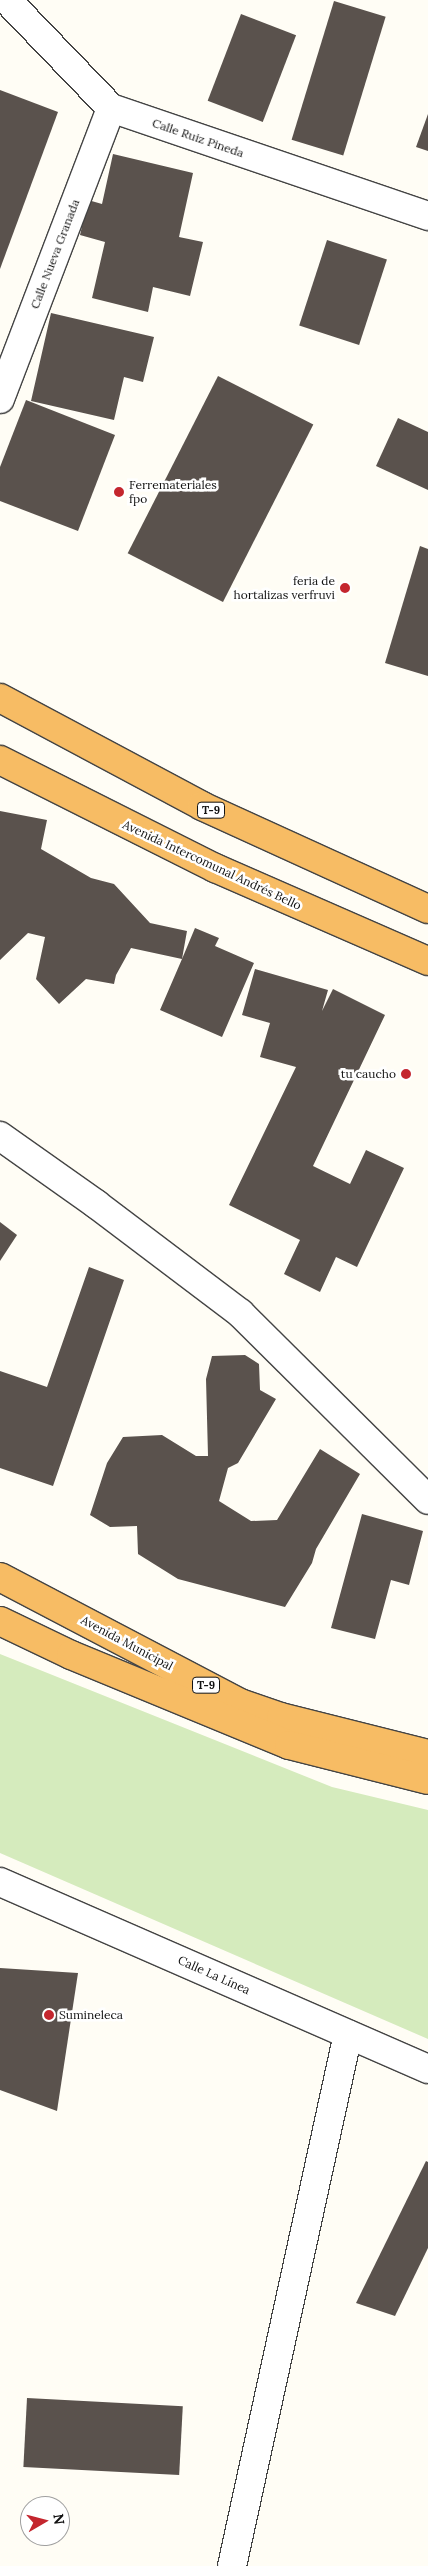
<!DOCTYPE html>
<html>
<head>
<meta charset="utf-8">
<style>
  body { margin:0 }
  #map { position:relative; width:428px; height:2566px; overflow:hidden; background:#fffdf5; font-family:Lora,serif }
  div>[style] { position:absolute }
  .green>* { inset:0; background:#d5ebbd }
  .building>* { inset:0; background:#5a524d; transform-origin:0 0 }
  .roads { filter:drop-shadow(1px 0 #444) drop-shadow(-1px 0 #444) drop-shadow(0 1px #444) drop-shadow(0 -1px #444) }
  .minor>* { height:28px; margin:-14px; padding:0 14px; transform-origin:14px; border-radius:14px; background:#fff }
  .trunk>* { height:28px; margin:-14px; padding:0 14px; transform-origin:14px; border-radius:14px; background:#f7bc64 }
  .dots>* { width:14px; height:14px; translate:-50% -50%; box-sizing:border-box; border:2px solid #fff; border-radius:50% }
  span { translate:-50% -50%; white-space:nowrap; text-align:center; line-height:1.15; -webkit-text-stroke:5px #fff; paint-order:stroke }
  .shield-label span { padding:1px 4px; background:#fff; border:1px solid; border-radius:4px; -webkit-text-stroke-width:0 }
  .shield-label { font-size:11px; color:#111; font-weight:700 }
  .street-label { font-size:12px; color:#111 }
  .poi-label { font-size:12px; color:#111 }
  .left { translate:0 -50%; text-align:left }
  .right { translate:-100% -50%; text-align:right }
  .north { position:absolute; left:20px; top:2496px; width:50px; height:50px; box-sizing:border-box; background:#fff; border:1px solid #a0a0a0; border-radius:50%; rotate:82deg; font-size:14px; font-weight:700; line-height:20px; text-align:center; color:#111 }
  .north::after { content:''; display:block; margin:auto; width:18px; height:22px; background:#c4262e; clip-path:polygon(50% 0,100% 100%,50% 72%,0 100%) }
</style>
</head>
<body>
<div id="map">
  <div class="green">
    <i style="clip-path:polygon(0 1654px,332px 1787px,428px 1810px,428px 2039px,0 1853px)"></i>
  </div>
  <div class="building">
    <i style="left:334px;top:1px;width:54px;height:145px;rotate:17deg"></i>
    <i style="left:241px;top:14px;width:59px;height:93px;rotate:21deg"></i>
    <i style="clip-path:polygon(0 90px,58px 112px,0 269px)"></i>
    <i style="clip-path:polygon(428px 114px,428px 151px,416px 147px)"></i>
    <i style="clip-path:polygon(113px 154px,193px 173px,179px 237px,203px 242px,190px 296px,153px 287px,148px 312px,92px 298px,105px 242px,80px 235px,88px 200px,102px 204px)"></i>
    <i style="left:327px;top:240px;width:63px;height:90px;rotate:18deg"></i>
    <i style="clip-path:polygon(51px 313px,154px 337px,143px 382px,124px 377px,114px 420px,31px 401px)"></i>
    <i style="left:218px;top:376px;width:107px;height:199px;rotate:27deg"></i>
    <i style="clip-path:polygon(26px 400px,115px 435px,78px 531px,0 501px,0 467px)"></i>
    <i style="clip-path:polygon(398px 418px,428px 432px,428px 490px,376px 466px)"></i>
    <i style="clip-path:polygon(420px 546px,428px 549px,428px 676px,385px 663px)"></i>
    <i style="clip-path:polygon(0 811px,47px 820px,41px 849px,91px 878px,114px 884px,150px 923px,187px 931px,182px 959px,195px 928px,219px 938px,215px 946px,254px 963px,222px 1037px,160px 1010px,182px 959px,131px 948px,116px 975px,114px 984px,86px 979px,59px 1004px,36px 979px,45px 937px,28px 933px,0 960px)"></i>
    <i style="clip-path:polygon(255px 969px,328px 990px,322px 1011px,333px 989px,385px 1015px,313px 1166px,350px 1184px,366px 1150px,404px 1168px,357px 1267px,336px 1257px,320px 1292px,284px 1274px,300px 1240px,229px 1205px,296px 1067px,260px 1057px,270px 1023px,242px 1015px)"></i>
    <i style="clip-path:polygon(0 1222px,17px 1235px,0 1261px)"></i>
    <i style="clip-path:polygon(89px 1267px,124px 1280px,53px 1486px,0 1468px,0 1371px,47px 1387px)"></i>
    <i style="clip-path:polygon(245px 1355px,259px 1364px,260px 1390px,276px 1399px,238px 1463px,228px 1468px,219px 1501px,251px 1521px,277px 1520px,320px 1449px,360px 1474px,316px 1549px,312px 1563px,285px 1607px,178px 1579px,138px 1554px,137px 1526px,110px 1527px,90px 1515px,107px 1463px,123px 1437px,162px 1435px,196px 1456px,208px 1456px,206px 1379px,212px 1356px)"></i>
    <i style="clip-path:polygon(362px 1514px,423px 1531px,409px 1585px,391px 1580px,375px 1639px,331px 1628px)"></i>
    <i style="clip-path:polygon(0 1968px,78px 1973px,57px 2111px,0 2090px)"></i>
    <i style="clip-path:polygon(426px 2161px,428px 2162px,428px 2248px,395px 2316px,356px 2303px)"></i>
    <i style="left:27px;top:2398px;width:156px;height:69px;rotate:3deg"></i>
  </div>
  <div class="roads">
    <div class="minor">
      <i style="left:7px;top:0;width:150px;rotate:46.1deg"></i>
      <i style="left:111px;top:108px;width:335px;rotate:18.8deg"></i>
      <i style="left:0;top:399px;width:311px;rotate:-69.1deg"></i>
      <i style="left:0;top:1136px;width:118px;rotate:35.3deg"></i>
      <i style="left:96px;top:1204px;width:181px;rotate:37.1deg"></i>
      <i style="left:240px;top:1313px;width:265px;rotate:44.8deg"></i>
      <i style="left:0;top:1882px;width:467px;rotate:23.6deg"></i>
      <i style="left:232px;top:2566px;width:544px;rotate:-77.7deg"></i>
    </div>
    <div class="trunk">
      <i style="left:0;top:698px;width:229px;rotate:28.1deg"></i>
      <i style="left:202px;top:806px;width:248px;rotate:24.5deg"></i>
      <i style="left:0;top:760px;width:241px;rotate:26.7deg"></i>
      <i style="left:215px;top:868px;width:232px;rotate:23.6deg"></i>
      <i style="left:0;top:1577px;width:271px;rotate:27.7deg"></i>
      <i style="left:240px;top:1703px;width:43px;rotate:18.9deg"></i>
      <i style="left:281px;top:1717px;width:152px;rotate:14.1deg"></i>
      <i style="left:0;top:1621px;width:79px;rotate:25.6deg"></i>
      <i style="left:71px;top:1655px;width:236px;rotate:22.4deg"></i>
      <i style="left:289px;top:1745px;width:143px;rotate:14.1deg"></i>
    </div>
  </div>
  <div class="dots">
    <i style="left:119px;top:492px;background:#c4262e"></i>
    <i style="left:345px;top:588px;background:#c4262e"></i>
    <i style="left:406px;top:1074px;background:#c4262e"></i>
    <i style="left:49px;top:2015px;background:#c4262e"></i>
  </div>
  <div class="shield-label">
    <span style="left:211px;top:810px">T-9</span>
    <span style="left:206px;top:1685px">T-9</span>
  </div>
  <div class="street-label">
    <span style="left:198px;top:138px;rotate:19deg">Calle Ruiz Pineda</span>
    <span style="left:55px;top:254px;rotate:-69deg">Calle Nueva Granada</span>
    <span style="left:212px;top:865px;rotate:25deg">Avenida Intercomunal Andrés Bello</span>
    <span style="left:127px;top:1643px;rotate:28deg">Avenida Municipal</span>
    <span style="left:214px;top:1975px;rotate:24deg">Calle La Línea</span>
  </div>
  <div class="poi-label">
    <span class="left" style="left:129px;top:492px">Ferremateriales<br>fpo</span>
    <span class="right" style="left:335px;top:588px">feria de<br>hortalizas verfruvi</span>
    <span class="right" style="left:396px;top:1074px">tu caucho</span>
    <span class="left" style="left:59px;top:2015px">Sumineleca</span>
  </div>
  <div class="north">N</div>
</div>
</body>
</html>
